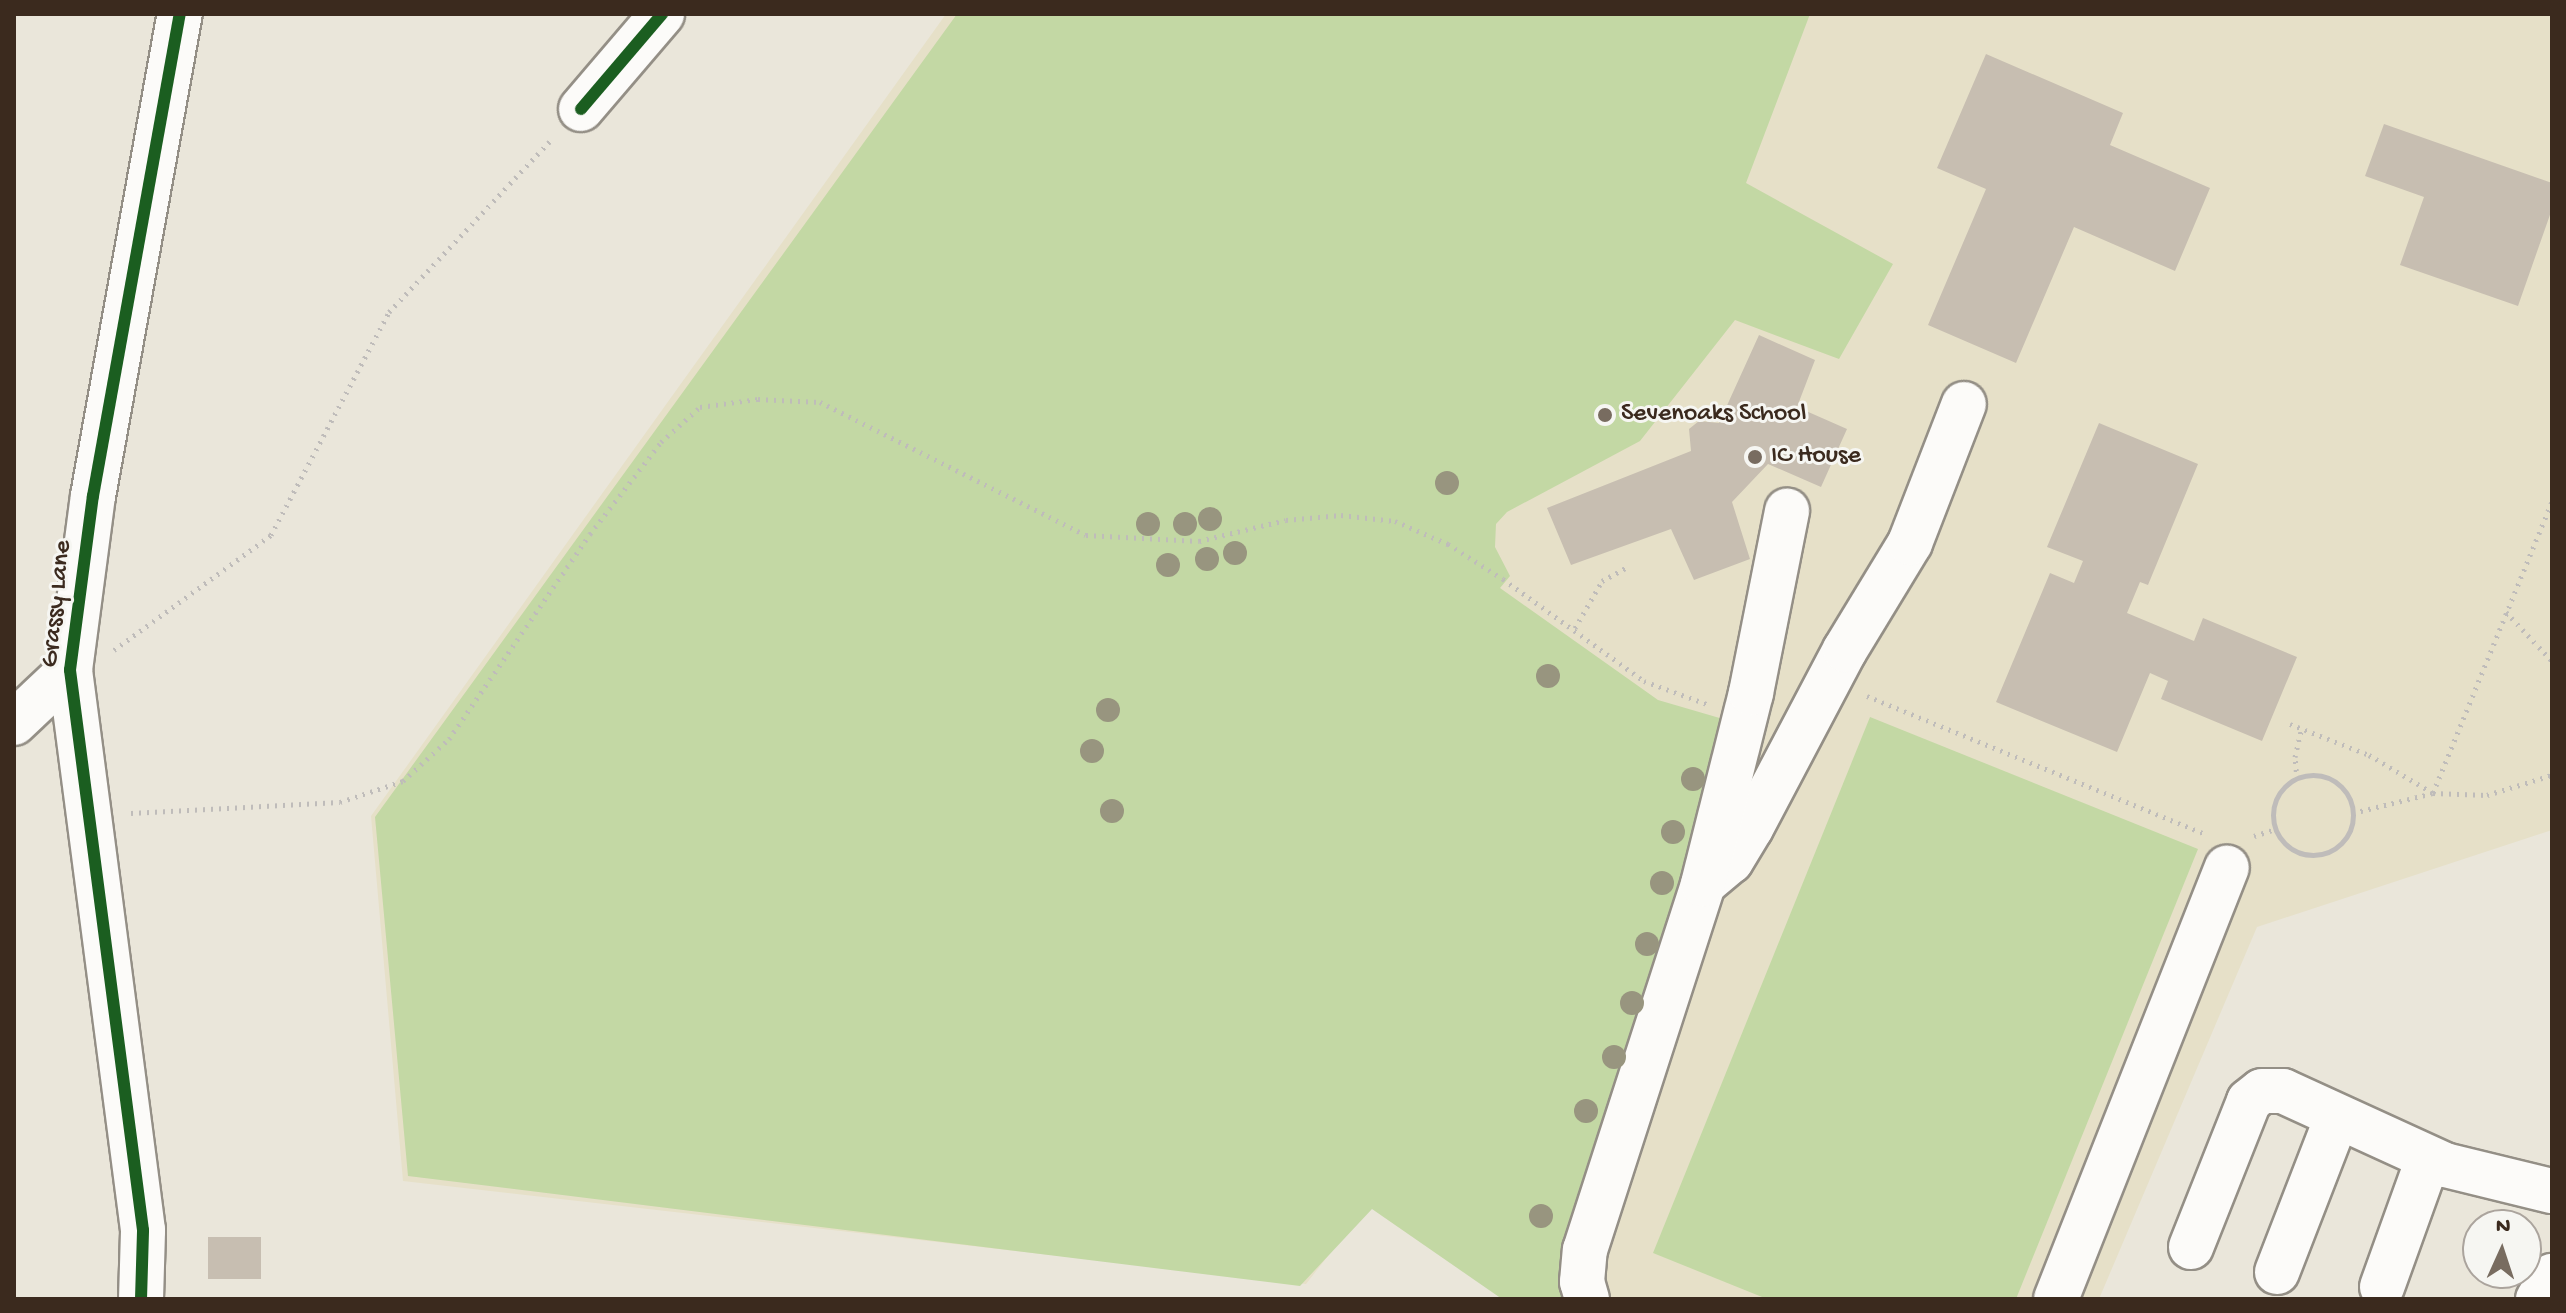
<!DOCTYPE html>
<html>
<head>
<meta charset="utf-8">
<style>
  body { margin:0 }
  #map { position:relative; width:2566px; height:1313px; overflow:hidden; background:#eae6da; font-family:"Gochi Hand",sans-serif }
  div>[style] { position:absolute }
  .built>* { inset:0; background:#e6e0c8 }
  .green>* { inset:0; background:#c3d8a4 }
  .building>* { inset:0; background:#c7beb1; transform-origin:0 0 }
  .path>* { height:5px; margin-top:-2.5px; transform-origin:0; background:repeating-linear-gradient(90deg,#bfbcba 0 2px,transparent 0 8px) }
  .path>.ring { margin:-2.5px; padding:0; box-sizing:content-box; background:none; border:5px solid #bfbcba; border-radius:50% }
  .roads { filter:drop-shadow(2px 0 #948f86) drop-shadow(-2px 0 #948f86) drop-shadow(0 2px #948f86) drop-shadow(0 -2px #948f86) }
  .minor>* { height:44px; margin:-22px; padding:0 22px; transform-origin:22px; border-radius:22px; background:#fcfbf9 }
  .cycleway>* { height:12px; margin:-6px; padding:0 6px; transform-origin:6px; border-radius:6px; background:#1b5e20 }
  .trees>* { width:24px; height:24px; margin:-12px; border-radius:50%; background:#98957f }
  .dots>* { width:22px; height:22px; translate:-50% -50%; box-sizing:border-box; border:4px solid #f6f6f2; border-radius:50% }
  span { translate:-50% -50%; white-space:nowrap; text-align:center; line-height:1.15; -webkit-text-stroke:6px #f6f6f2; paint-order:stroke }
  .poi-label { font-size:26px; color:#3b2a1e }
  .left { translate:0 -50%; text-align:left }
  .street-label { font-size:26px; color:#3b2a1e }
  .frame { position:absolute; inset:0; border:16px solid #3b2a1e; pointer-events:none }
  .north { position:absolute; left:2462px; top:1209px; width:80px; height:80px; box-sizing:border-box; background:#f6f6f2; border:2px solid #aba49d; border-radius:50%; rotate:3deg; font-size:22px; font-weight:700; line-height:32px; text-align:center; color:#3b2a1e }
  .north::after { content:''; display:block; margin:auto; width:28px; height:36px; background:#786c60; clip-path:polygon(50% 0,100% 100%,50% 72%,0 100%) }
</style>
</head>
<body>
<div id="map">
  <div class="built">
    <i style="clip-path:polygon(946px 14px,2552px 14px,2552px 830px,2257px 927px,2099px 1299px,1520px 1299px,1371px 1201px,1306px 1284px,403px 1181px,371px 816px)"></i>
  </div>
  <div class="green">
    <i style="clip-path:polygon(957px 14px,1810px 14px,1746px 183px,1893px 264px,1839px 359px,1735px 320px,1640px 441px,1507px 512px,1496px 524px,1495px 547px,1510px 576px,1500px 588px,1658px 700px,1723px 719px,1580px 1299px,1502px 1299px,1372px 1209px,1300px 1286px,408px 1176px,375px 817px)"></i>
    <i style="clip-path:polygon(1870px 717px,2198px 849px,2016px 1299px,1767px 1299px,1653px 1253px)"></i>
  </div>
  <div class="building">
    <i style="clip-path:polygon(1986px 54px,2123px 113px,2110px 145px,2210px 188px,2175px 271px,2074px 227px,2016px 363px,1928px 325px,1986px 189px,1937px 168px)"></i>
    <i style="clip-path:polygon(2384px 124px,2552px 183px,2552px 209px,2518px 306px,2400px 265px,2424px 197px,2365px 176px)"></i>
    <i style="clip-path:polygon(1759px 335px,1815px 360px,1797px 407px,1847px 429px,1821px 487px,1768px 464px,1732px 502px,1750px 559px,1694px 580px,1671px 529px,1571px 565px,1547px 508px,1691px 451px,1689px 429px,1699px 421px,1719px 423px)"></i>
    <i style="clip-path:polygon(2099px 423px,2198px 464px,2148px 585px,2140px 582px,2127px 613px,2194px 641px,2203px 618px,2297px 657px,2262px 741px,2161px 699px,2168px 681px,2150px 673px,2117px 752px,1996px 702px,2050px 573px,2074px 583px,2083px 561px,2047px 547px)"></i>
    <i style="left:261px;top:1237px;width:42px;height:53px;rotate:90deg"></i>
  </div>
  <div class="path">
    <i style="left:2506px;top:612px;width:67px;rotate:46.8deg"></i>
    <i style="left:1575px;top:628px;width:54px;rotate:-60.1deg"></i>
    <i style="left:1602px;top:581px;width:31px;rotate:-29deg"></i>
    <i style="left:114px;top:650px;width:195px;rotate:-36.2deg"></i>
    <i style="left:271px;top:535px;width:252px;rotate:-62.1deg"></i>
    <i style="left:389px;top:312px;width:239px;rotate:-46.7deg"></i>
    <i style="left:1867px;top:696px;width:366px;rotate:22.2deg"></i>
    <i style="left:2290px;top:724px;width:85px;rotate:21.4deg"></i>
    <i style="left:2369px;top:755px;width:74px;rotate:30.7deg"></i>
    <i style="left:2433px;top:793px;width:315px;rotate:-67.8deg"></i>
    <i class="ring" style="left:2273px;top:775px;width:75px;height:75px"></i>
    <i style="left:2297px;top:779px;width:22px;rotate:-95deg"></i>
    <i style="left:2295px;top:757px;width:28px;rotate:-77deg"></i>
    <i style="left:131px;top:813px;width:209px;rotate:-3deg"></i>
    <i style="left:340px;top:802px;width:66px;rotate:-18.4deg"></i>
    <i style="left:403px;top:781px;width:62px;rotate:-42.4deg"></i>
    <i style="left:449px;top:739px;width:249px;rotate:-55.5deg"></i>
    <i style="left:590px;top:534px;width:116px;rotate:-52.3deg"></i>
    <i style="left:661px;top:442px;width:52px;rotate:-41.9deg"></i>
    <i style="left:700px;top:407px;width:59px;rotate:-7.9deg"></i>
    <i style="left:758px;top:399px;width:62px;rotate:2.8deg"></i>
    <i style="left:820px;top:402px;width:297px;rotate:26.6deg"></i>
    <i style="left:1086px;top:535px;width:113px;rotate:3deg"></i>
    <i style="left:1199px;top:541px;width:89px;rotate:-13.6deg"></i>
    <i style="left:1286px;top:520px;width:55px;rotate:-5.2deg"></i>
    <i style="left:1341px;top:515px;width:54px;rotate:6.3deg"></i>
    <i style="left:1395px;top:521px;width:58px;rotate:23.5deg"></i>
    <i style="left:1448px;top:544px;width:65px;rotate:32.5deg"></i>
    <i style="left:1503px;top:579px;width:174px;rotate:35.9deg"></i>
    <i style="left:1644px;top:681px;width:67px;rotate:20.1deg"></i>
    <i style="left:2353px;top:813px;width:82px;rotate:-14deg"></i>
    <i style="left:2433px;top:793px;width:54px;rotate:2.1deg"></i>
    <i style="left:2487px;top:795px;width:68px;rotate:-17.1deg"></i>
    <i style="left:2254px;top:836px;width:23px;rotate:-18deg"></i>
  </div>
  <div class="roads">
    <div class="minor">
      <i style="left:581px;top:109px;width:125px;rotate:-49.5deg"></i>
      <i style="left:14px;top:723px;width:77px;rotate:-43.4deg"></i>
      <i style="left:1708px;top:880px;width:30px;rotate:-40deg"></i>
      <i style="left:1731px;top:861px;width:39px;rotate:-59deg"></i>
      <i style="left:1751px;top:828px;width:201px;rotate:-62.2deg"></i>
      <i style="left:1845px;top:650px;width:125px;rotate:-58.7deg"></i>
      <i style="left:1910px;top:543px;width:149px;rotate:-68.8deg"></i>
      <i style="left:2191px;top:1247px;width:157px;rotate:-68.3deg"></i>
      <i style="left:2249px;top:1101px;width:16px;rotate:-38deg"></i>
      <i style="left:2262px;top:1091px;width:21px"></i>
      <i style="left:2283px;top:1091px;width:178px;rotate:24.6deg"></i>
      <i style="left:2445px;top:1165px;width:110px;rotate:13.7deg"></i>
      <i style="left:2277px;top:1272px;width:166px;rotate:-68.8deg"></i>
      <i style="left:2382px;top:1287px;width:136px;rotate:-70.2deg"></i>
      <i style="left:141px;top:1299px;width:69px;rotate:-88.3deg"></i>
      <i style="left:143px;top:1230px;width:565px;rotate:-97.43deg"></i>
      <i style="left:70px;top:670px;width:176px;rotate:-82.5deg"></i>
      <i style="left:93px;top:496px;width:490px;rotate:-79.8deg"></i>
      <i style="left:1587px;top:1299px;width:18px;rotate:-106deg"></i>
      <i style="left:1582px;top:1282px;width:32px;rotate:-85deg"></i>
      <i style="left:1585px;top:1250px;width:385px;rotate:-72.1deg"></i>
      <i style="left:1703px;top:884px;width:197px;rotate:-75.9deg"></i>
      <i style="left:1751px;top:693px;width:186px;rotate:-78.8deg"></i>
      <i style="left:2056px;top:1299px;width:464px;rotate:-68.4deg"></i>
      <i style="left:2538px;top:1299px;width:27px;rotate:-59deg"></i>
    </div>
  </div>
  <div class="cycleway">
    <i style="left:581px;top:109px;width:125px;rotate:-49.5deg"></i>
    <i style="left:141px;top:1299px;width:69px;rotate:-88.3deg"></i>
    <i style="left:143px;top:1230px;width:565px;rotate:-97.43deg"></i>
    <i style="left:70px;top:670px;width:176px;rotate:-82.5deg"></i>
    <i style="left:93px;top:496px;width:490px;rotate:-79.8deg"></i>
  </div>
  <div class="trees">
    <i style="left:1447px;top:483px"></i>
    <i style="left:1210px;top:519px"></i>
    <i style="left:1148px;top:524px"></i>
    <i style="left:1185px;top:524px"></i>
    <i style="left:1235px;top:553px"></i>
    <i style="left:1207px;top:559px"></i>
    <i style="left:1168px;top:565px"></i>
    <i style="left:1548px;top:676px"></i>
    <i style="left:1108px;top:710px"></i>
    <i style="left:1092px;top:751px"></i>
    <i style="left:1693px;top:779px"></i>
    <i style="left:1112px;top:811px"></i>
    <i style="left:1673px;top:832px"></i>
    <i style="left:1662px;top:883px"></i>
    <i style="left:1647px;top:944px"></i>
    <i style="left:1632px;top:1003px"></i>
    <i style="left:1614px;top:1057px"></i>
    <i style="left:1586px;top:1111px"></i>
    <i style="left:1541px;top:1216px"></i>
  </div>
  <div class="dots">
    <i style="left:1605px;top:415px;background:#786c60"></i>
    <i style="left:1755px;top:457px;background:#786c60"></i>
  </div>
  <div class="poi-label">
    <span class="left" style="left:1621px;top:415px">Sevenoaks School</span>
    <span class="left" style="left:1771px;top:457px">IC House</span>
  </div>
  <div class="street-label">
    <span style="left:58px;top:604px;rotate:-84deg">Grassy Lane</span>
  </div>
  <div class="frame"></div>
  <div class="north">N</div>
</div>
</body>
</html>
